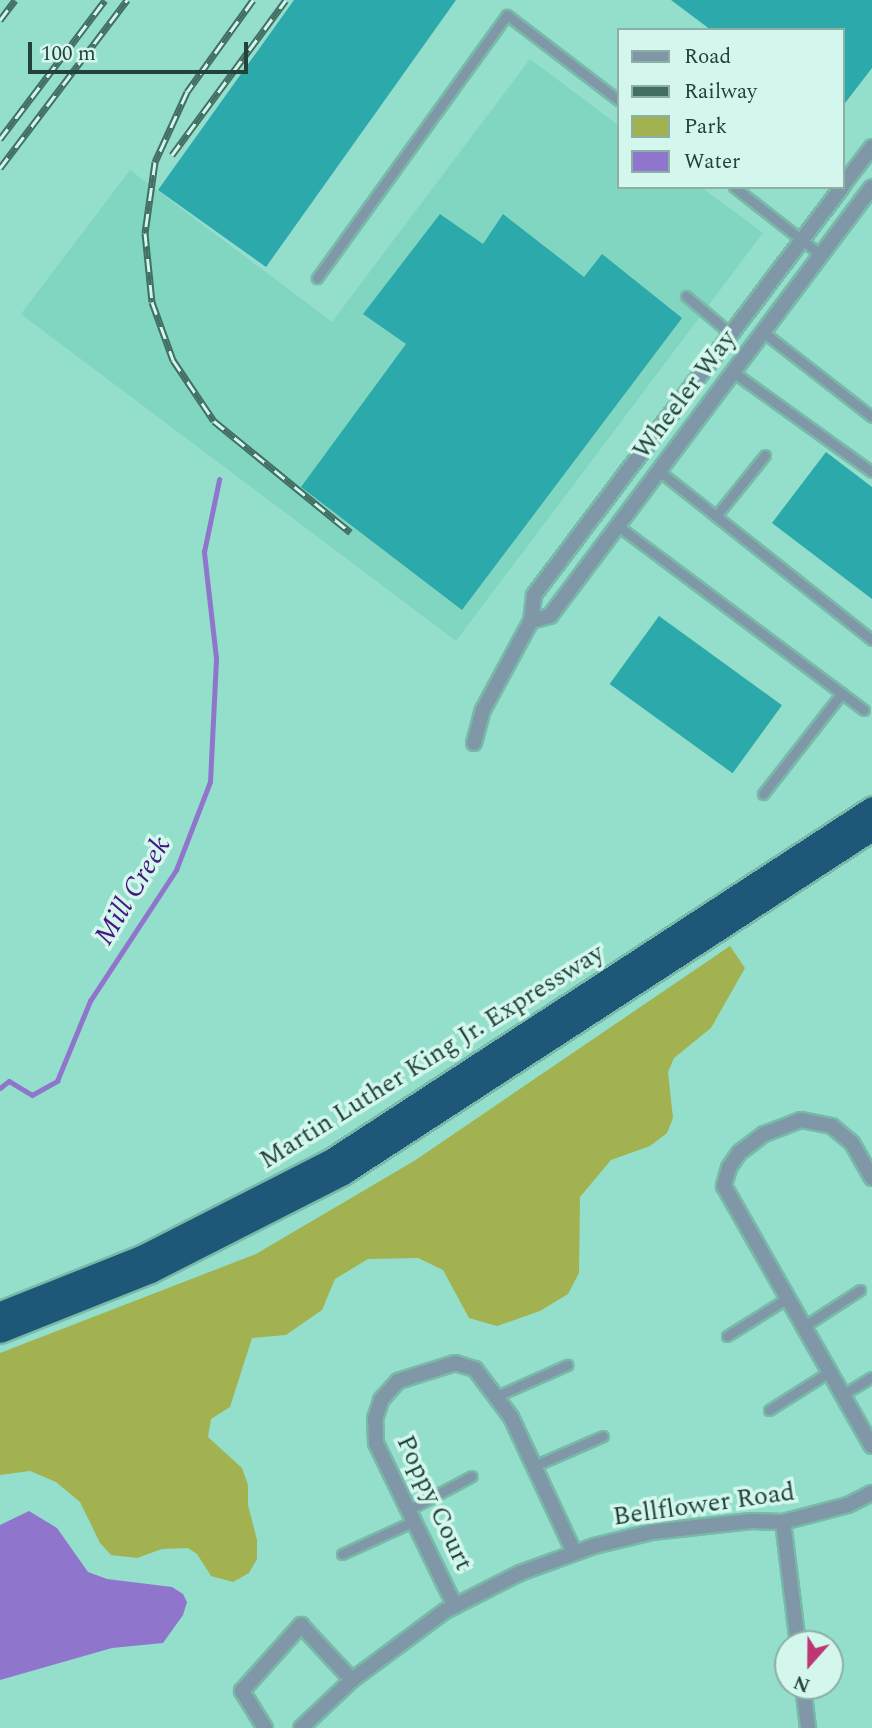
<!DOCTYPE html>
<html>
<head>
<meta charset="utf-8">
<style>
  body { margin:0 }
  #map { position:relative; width:872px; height:1728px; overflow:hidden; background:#94decc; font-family:Spectral,serif }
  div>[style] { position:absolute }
  .built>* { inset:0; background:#81d6c1 }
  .green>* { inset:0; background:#a3b250 }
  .water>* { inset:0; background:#9075cc }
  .stream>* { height:4.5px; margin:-2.25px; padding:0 2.25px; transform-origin:2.25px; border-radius:2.25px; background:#9075cc }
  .building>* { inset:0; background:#2ca9ab; transform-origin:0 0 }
  .roads { filter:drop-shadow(2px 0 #79b9a9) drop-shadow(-2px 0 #79b9a9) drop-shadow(0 2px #79b9a9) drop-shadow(0 -2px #79b9a9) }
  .service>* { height:9px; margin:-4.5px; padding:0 4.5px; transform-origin:4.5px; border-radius:4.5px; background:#7f97a6 }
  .minor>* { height:14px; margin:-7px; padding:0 7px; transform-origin:7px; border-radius:7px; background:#7f97a6 }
  .motorway>* { height:21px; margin:-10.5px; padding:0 10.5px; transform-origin:10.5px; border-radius:10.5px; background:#1e5777 }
  .rail>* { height:7px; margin-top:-3.5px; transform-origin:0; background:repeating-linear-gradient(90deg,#d3f7ed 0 13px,#436e64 0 26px); box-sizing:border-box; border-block:2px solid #436e64 }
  span { translate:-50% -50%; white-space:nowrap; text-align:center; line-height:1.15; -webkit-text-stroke:7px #d3f7ed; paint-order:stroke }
  .street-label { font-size:26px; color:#23423b }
  .water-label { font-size:28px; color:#451780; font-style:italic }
  .legend { position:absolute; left:617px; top:28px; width:228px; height:161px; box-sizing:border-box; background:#d3f7ed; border:2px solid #8dafa6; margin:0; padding:9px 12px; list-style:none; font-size:21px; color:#23423b }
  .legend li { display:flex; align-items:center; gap:14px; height:35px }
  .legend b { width:35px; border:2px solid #8dafa6 }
  .north { position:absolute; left:774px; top:1630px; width:70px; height:70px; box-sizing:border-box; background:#d3f7ed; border:2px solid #8dafa6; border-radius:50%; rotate:201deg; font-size:19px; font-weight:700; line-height:28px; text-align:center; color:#23423b }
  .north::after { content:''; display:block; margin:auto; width:24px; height:32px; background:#be3674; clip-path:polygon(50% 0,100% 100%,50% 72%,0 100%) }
  .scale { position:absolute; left:28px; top:42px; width:220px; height:32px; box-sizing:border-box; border:4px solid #23423b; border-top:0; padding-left:9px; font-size:21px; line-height:24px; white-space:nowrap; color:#23423b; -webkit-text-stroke:5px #d3f7ed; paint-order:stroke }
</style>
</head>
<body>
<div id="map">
  <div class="built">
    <i style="clip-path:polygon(530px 59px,618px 125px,618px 187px,701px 187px,763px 233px,456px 641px,21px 314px,130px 170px,332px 322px)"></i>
  </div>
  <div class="green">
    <i style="clip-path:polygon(730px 946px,745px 968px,711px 1028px,674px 1058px,668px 1072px,673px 1118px,667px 1133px,650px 1146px,611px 1160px,580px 1197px,579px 1273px,568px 1294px,540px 1311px,497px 1326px,469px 1318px,443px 1270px,418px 1258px,368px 1259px,335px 1279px,322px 1310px,286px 1335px,252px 1338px,230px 1407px,211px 1419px,208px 1437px,242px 1468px,248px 1485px,248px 1505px,257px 1540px,257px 1559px,249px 1573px,233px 1582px,211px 1576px,197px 1554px,188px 1548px,162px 1549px,137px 1558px,111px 1555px,100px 1543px,80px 1502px,56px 1482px,30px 1471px,0 1475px,0 1353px,256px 1254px,414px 1161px)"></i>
  </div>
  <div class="water">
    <i style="clip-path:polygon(29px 1511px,57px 1528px,88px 1572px,107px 1579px,172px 1587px,183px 1594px,187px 1602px,183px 1615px,163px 1643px,112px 1648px,0 1680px,0 1525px)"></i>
  </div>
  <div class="stream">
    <i style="left:0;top:1088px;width:11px;rotate:-38deg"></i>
    <i style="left:9px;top:1081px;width:27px;rotate:31deg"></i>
    <i style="left:32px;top:1095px;width:29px;rotate:-29deg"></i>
    <i style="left:57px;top:1081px;width:87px;rotate:-67.6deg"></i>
    <i style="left:90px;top:1001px;width:157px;rotate:-56.7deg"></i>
    <i style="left:176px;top:870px;width:94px;rotate:-68.9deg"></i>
    <i style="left:210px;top:782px;width:124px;rotate:-87.2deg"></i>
    <i style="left:216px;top:658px;width:107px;rotate:-96.5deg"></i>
    <i style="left:204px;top:552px;width:74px;rotate:-78.2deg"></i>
  </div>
  <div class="building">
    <i style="clip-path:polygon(294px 0,456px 0,266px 267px,158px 190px)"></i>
    <i style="clip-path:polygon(671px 0,872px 0,872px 68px,842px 107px,842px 30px,711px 30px)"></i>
    <i style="clip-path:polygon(440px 214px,483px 244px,503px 214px,584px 277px,602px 254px,682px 318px,462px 610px,301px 487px,406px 344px,363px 314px)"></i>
    <i style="clip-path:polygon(826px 452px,872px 487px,872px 599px,772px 523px)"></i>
    <i style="left:659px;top:616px;width:152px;height:84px;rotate:36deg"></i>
  </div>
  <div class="roads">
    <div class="service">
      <i style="left:734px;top:187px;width:110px;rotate:38deg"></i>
      <i style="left:317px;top:278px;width:324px;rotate:-54.2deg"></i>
      <i style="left:507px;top:15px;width:140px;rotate:37.4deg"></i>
      <i style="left:686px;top:296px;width:59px;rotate:40.2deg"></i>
      <i style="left:763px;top:332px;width:138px;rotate:37.9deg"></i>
      <i style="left:733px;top:372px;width:171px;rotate:35.7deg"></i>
      <i style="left:659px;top:471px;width:272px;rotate:38.4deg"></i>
      <i style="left:716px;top:516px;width:78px;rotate:-51.2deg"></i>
      <i style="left:618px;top:526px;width:307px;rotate:36.8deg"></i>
      <i style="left:763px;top:794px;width:128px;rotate:-52deg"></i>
      <i style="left:803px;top:1327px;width:68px;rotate:-33deg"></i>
      <i style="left:727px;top:1336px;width:70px;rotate:-32.1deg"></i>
      <i style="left:842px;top:1395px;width:35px;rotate:-31deg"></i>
      <i style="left:497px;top:1396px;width:77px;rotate:-23.9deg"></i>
      <i style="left:769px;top:1410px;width:71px;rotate:-32.3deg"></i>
      <i style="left:534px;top:1466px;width:75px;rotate:-23.5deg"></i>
      <i style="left:408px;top:1510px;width:72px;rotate:-28deg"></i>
      <i style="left:342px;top:1554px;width:79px;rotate:-24.6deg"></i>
    </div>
    <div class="minor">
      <i style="left:842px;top:186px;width:49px;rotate:-52.4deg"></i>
      <i style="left:531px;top:621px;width:20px;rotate:-15deg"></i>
      <i style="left:550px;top:616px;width:536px;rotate:-53.11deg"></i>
      <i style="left:474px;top:743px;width:34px;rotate:-75deg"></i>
      <i style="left:483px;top:710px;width:101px;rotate:-61.7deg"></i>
      <i style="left:531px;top:621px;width:26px;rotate:-83deg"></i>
      <i style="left:534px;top:595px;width:511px;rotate:-52.95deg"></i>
      <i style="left:872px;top:1178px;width:40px;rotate:-119.7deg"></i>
      <i style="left:852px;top:1143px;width:26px;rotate:-140deg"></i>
      <i style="left:832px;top:1126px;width:32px;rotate:-169deg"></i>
      <i style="left:801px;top:1120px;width:40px;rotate:159deg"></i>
      <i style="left:764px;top:1134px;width:31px;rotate:143deg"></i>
      <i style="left:739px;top:1153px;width:18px;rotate:124deg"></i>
      <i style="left:729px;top:1168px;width:19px;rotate:106deg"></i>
      <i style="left:724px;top:1186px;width:299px;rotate:60.4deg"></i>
      <i style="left:783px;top:1522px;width:123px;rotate:83deg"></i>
      <i style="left:455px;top:1606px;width:181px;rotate:-115.9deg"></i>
      <i style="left:376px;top:1443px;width:24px;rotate:-92deg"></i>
      <i style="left:375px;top:1419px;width:20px;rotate:-72deg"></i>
      <i style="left:381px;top:1400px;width:25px;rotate:-48deg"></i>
      <i style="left:398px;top:1381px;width:60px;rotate:-17.5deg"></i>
      <i style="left:455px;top:1363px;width:21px;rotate:17deg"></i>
      <i style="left:475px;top:1369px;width:60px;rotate:53.1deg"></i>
      <i style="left:511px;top:1417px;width:149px;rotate:65deg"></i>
      <i style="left:803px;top:1686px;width:42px;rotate:83.2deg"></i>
      <i style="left:265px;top:1728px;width:44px;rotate:-121.9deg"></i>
      <i style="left:242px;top:1691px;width:89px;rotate:-48.2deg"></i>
      <i style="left:301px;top:1625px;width:75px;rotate:47.2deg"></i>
      <i style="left:301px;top:1728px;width:70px;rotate:-43.3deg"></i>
      <i style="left:352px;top:1680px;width:116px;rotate:-36.6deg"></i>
      <i style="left:445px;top:1611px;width:84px;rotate:-26.9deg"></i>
      <i style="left:520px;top:1573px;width:79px;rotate:-20deg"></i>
      <i style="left:594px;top:1546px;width:60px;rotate:-13.6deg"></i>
      <i style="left:652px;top:1532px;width:100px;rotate:-6.3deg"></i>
      <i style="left:751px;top:1521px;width:32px;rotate:2deg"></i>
      <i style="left:783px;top:1522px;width:67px;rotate:-14.7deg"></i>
      <i style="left:848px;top:1505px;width:27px;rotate:-27deg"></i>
    </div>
    <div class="motorway">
      <i style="left:0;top:1312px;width:154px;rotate:-21.7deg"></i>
      <i style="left:143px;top:1255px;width:213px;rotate:-27deg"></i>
      <i style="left:333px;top:1158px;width:643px;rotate:-33.07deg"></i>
      <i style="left:0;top:1332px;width:162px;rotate:-21.7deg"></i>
      <i style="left:151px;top:1272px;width:216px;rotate:-27deg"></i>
      <i style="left:343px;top:1174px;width:631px;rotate:-33.04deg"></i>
    </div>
  </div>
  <div class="rail">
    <i style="left:253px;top:0;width:113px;rotate:125.7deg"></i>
    <i style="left:187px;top:92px;width:77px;rotate:114.6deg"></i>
    <i style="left:155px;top:162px;width:72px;rotate:98deg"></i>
    <i style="left:145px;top:233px;width:69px;rotate:84.2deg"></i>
    <i style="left:152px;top:302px;width:62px;rotate:70.1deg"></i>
    <i style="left:173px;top:360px;width:73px;rotate:56.1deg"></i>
    <i style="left:214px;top:421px;width:176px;rotate:39.2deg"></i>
    <i style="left:0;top:20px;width:25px;rotate:-53deg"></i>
    <i style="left:0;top:139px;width:174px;rotate:-52.9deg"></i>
    <i style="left:172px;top:155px;width:192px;rotate:-53.7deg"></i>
    <i style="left:0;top:168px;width:211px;rotate:-52.9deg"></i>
  </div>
  <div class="street-label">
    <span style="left:685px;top:395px;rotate:-53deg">Wheeler Way</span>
    <span style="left:432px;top:1057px;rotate:-32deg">Martin Luther King Jr. Expressway</span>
    <span style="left:434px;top:1503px;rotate:65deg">Poppy Court</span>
    <span style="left:704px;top:1505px;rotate:-8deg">Bellflower Road</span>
  </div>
  <div class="water-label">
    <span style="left:133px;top:891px;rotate:-59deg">Mill Creek</span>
  </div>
  <ul class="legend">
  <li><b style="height:9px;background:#7f97a6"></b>Road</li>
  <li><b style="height:9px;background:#436e64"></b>Railway</li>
  <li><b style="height:19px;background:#a3b250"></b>Park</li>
  <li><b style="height:19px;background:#9075cc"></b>Water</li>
  </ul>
  <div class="north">N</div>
  <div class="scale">100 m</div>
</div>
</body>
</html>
